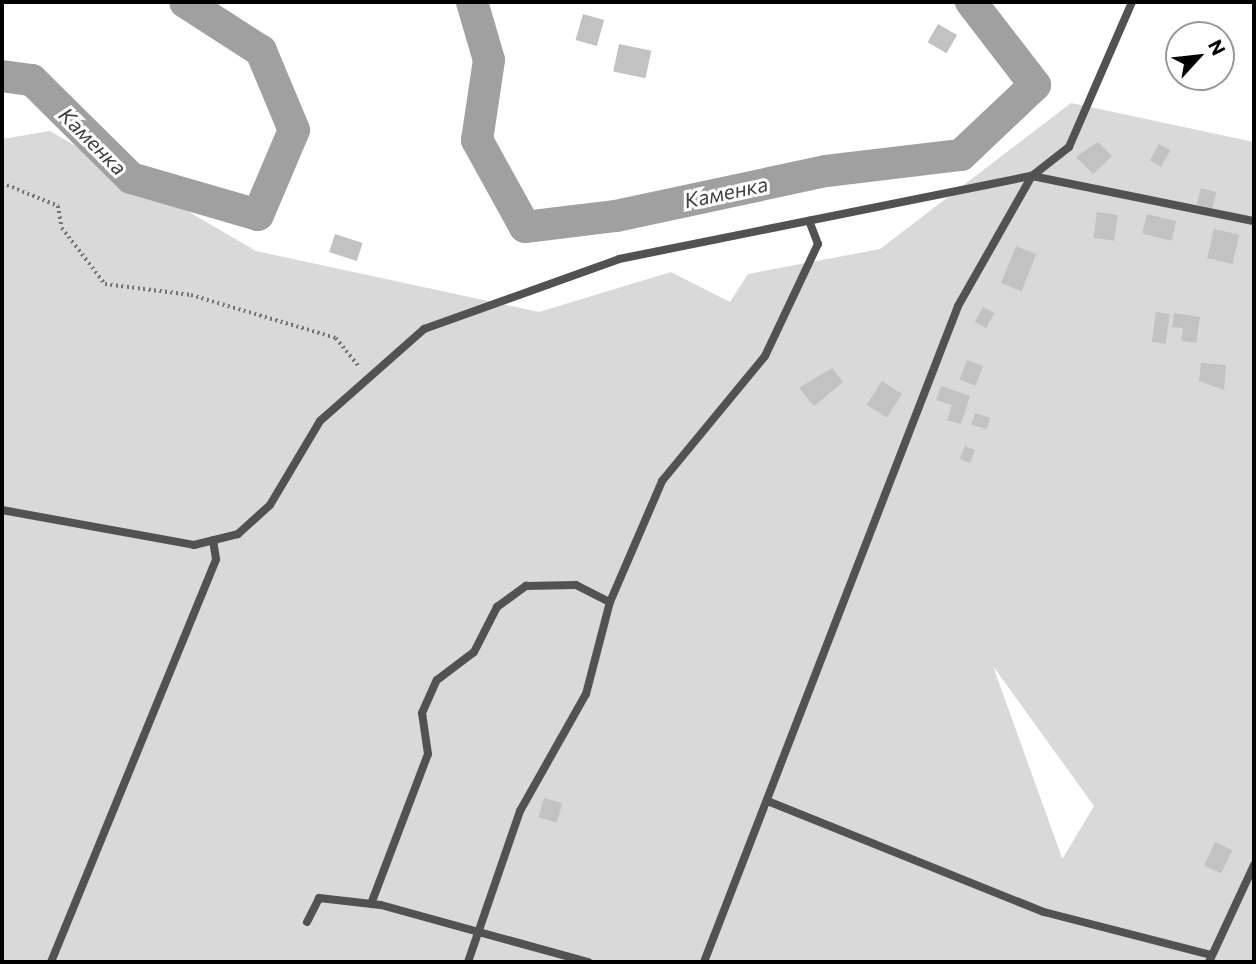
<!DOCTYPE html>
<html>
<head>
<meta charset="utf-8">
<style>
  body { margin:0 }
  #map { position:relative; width:1256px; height:964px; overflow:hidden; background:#fff; font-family:Commissioner,sans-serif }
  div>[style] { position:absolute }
  .green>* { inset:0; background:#d9d9d9 }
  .river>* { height:32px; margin:-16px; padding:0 16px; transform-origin:16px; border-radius:16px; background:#a0a0a0 }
  .building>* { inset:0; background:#c2c2c2; transform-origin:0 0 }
  .path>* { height:3.5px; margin-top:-1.75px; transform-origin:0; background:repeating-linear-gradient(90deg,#747474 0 2px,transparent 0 5.5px) }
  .lane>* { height:8px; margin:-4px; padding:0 4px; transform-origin:4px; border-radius:4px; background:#525252 }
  span { translate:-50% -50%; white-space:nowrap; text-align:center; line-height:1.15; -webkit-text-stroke:6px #fff; paint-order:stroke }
  .water-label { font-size:21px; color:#414141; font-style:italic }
  .frame { position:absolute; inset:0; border:4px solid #000; pointer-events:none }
  .north { position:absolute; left:1165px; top:21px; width:70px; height:70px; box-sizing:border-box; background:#fff; border:2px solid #999; border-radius:50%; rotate:63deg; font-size:19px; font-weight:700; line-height:28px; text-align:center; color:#000 }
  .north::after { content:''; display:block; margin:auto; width:24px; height:32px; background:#000; clip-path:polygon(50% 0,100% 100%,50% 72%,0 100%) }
</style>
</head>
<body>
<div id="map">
  <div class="green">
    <i style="clip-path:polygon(evenodd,1071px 103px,1254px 142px,1254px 962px,2px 962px,2px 139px,50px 131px,256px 251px,539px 312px,671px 272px,730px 302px,748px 274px,880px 249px,1071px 103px,993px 666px,1094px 806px,1063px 858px,1062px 858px,993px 666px)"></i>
  </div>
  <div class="river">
    <i style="left:472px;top:2px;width:60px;rotate:73.7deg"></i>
    <i style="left:489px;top:60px;width:81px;rotate:98.5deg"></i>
    <i style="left:477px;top:140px;width:99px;rotate:61.1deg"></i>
    <i style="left:525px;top:227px;width:92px;rotate:-6.9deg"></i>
    <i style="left:616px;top:216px;width:215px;rotate:-12.1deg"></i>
    <i style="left:826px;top:171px;width:136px;rotate:-6.8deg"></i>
    <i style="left:961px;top:155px;width:102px;rotate:-43.4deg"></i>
    <i style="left:1035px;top:85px;width:105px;rotate:-127.6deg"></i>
    <i style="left:2px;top:76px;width:30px;rotate:8deg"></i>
    <i style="left:32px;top:80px;width:139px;rotate:44.7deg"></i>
    <i style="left:131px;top:178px;width:132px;rotate:16.2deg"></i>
    <i style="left:258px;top:215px;width:92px;rotate:-67deg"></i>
    <i style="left:294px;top:130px;width:86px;rotate:-112.7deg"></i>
    <i style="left:261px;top:51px;width:90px;rotate:-147.2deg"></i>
  </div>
  <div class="building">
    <i style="left:583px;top:14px;width:22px;height:27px;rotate:16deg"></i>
    <i style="left:938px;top:24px;width:22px;height:21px;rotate:30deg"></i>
    <i style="left:619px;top:44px;width:33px;height:28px;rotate:12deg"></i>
    <i style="clip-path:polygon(1098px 142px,1112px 156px,1093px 174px,1076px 157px)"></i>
    <i style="left:1159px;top:144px;width:13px;height:19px;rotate:29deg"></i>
    <i style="left:1201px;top:188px;width:16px;height:17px;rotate:15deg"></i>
    <i style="left:1097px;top:212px;width:21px;height:26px;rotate:8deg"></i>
    <i style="left:1147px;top:214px;width:30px;height:20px;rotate:14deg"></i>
    <i style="left:1214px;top:229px;width:26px;height:30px;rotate:13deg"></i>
    <i style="left:335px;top:234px;width:29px;height:19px;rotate:18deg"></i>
    <i style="left:1016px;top:246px;width:22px;height:40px;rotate:22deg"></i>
    <i style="left:983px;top:307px;width:13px;height:17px;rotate:29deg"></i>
    <i style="left:1156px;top:312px;width:14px;height:30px;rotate:8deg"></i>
    <i style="clip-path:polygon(1174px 313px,1200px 317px,1196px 343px,1181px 341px,1183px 328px,1172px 327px)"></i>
    <i style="left:967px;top:360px;width:17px;height:21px;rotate:21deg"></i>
    <i style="clip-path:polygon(1201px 363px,1226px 365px,1224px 390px,1199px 381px)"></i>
    <i style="clip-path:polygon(832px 368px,843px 382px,814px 406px,799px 388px)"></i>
    <i style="left:882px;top:381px;width:24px;height:28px;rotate:33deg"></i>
    <i style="clip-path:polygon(941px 386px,970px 396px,961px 424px,947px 420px,952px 405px,936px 400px)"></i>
    <i style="left:975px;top:413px;width:16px;height:12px;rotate:18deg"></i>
    <i style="left:965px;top:446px;width:11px;height:14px;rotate:22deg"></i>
    <i style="left:544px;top:798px;width:19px;height:20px;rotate:16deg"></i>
    <i style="left:1215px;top:842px;width:19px;height:26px;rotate:25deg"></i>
  </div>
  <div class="path">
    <i style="left:2px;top:183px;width:61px;rotate:22.3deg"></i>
    <i style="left:58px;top:206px;width:22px;rotate:80deg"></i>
    <i style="left:62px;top:228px;width:71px;rotate:52.5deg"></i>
    <i style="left:105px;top:284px;width:87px;rotate:7.3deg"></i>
    <i style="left:191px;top:295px;width:151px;rotate:16.5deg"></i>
    <i style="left:336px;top:338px;width:38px;rotate:51deg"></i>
  </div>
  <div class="lane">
    <i style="left:2px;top:510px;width:195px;rotate:10.3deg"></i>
    <i style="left:194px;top:545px;width:45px;rotate:-14deg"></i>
    <i style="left:238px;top:534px;width:43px;rotate:-42.2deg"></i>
    <i style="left:270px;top:505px;width:98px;rotate:-59.2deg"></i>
    <i style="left:320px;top:421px;width:139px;rotate:-41.5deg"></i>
    <i style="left:424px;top:329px;width:207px;rotate:-19.7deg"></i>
    <i style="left:619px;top:259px;width:421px;rotate:-11.4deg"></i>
    <i style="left:1032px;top:176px;width:227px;rotate:11.5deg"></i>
    <i style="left:770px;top:802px;width:295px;rotate:21.9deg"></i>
    <i style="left:1044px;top:912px;width:173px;rotate:14.4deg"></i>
    <i style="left:371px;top:904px;width:160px;rotate:-69.2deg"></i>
    <i style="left:428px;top:754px;width:41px;rotate:-98.3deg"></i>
    <i style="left:422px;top:713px;width:36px;rotate:-66deg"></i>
    <i style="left:437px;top:680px;width:46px;rotate:-37.1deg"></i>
    <i style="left:474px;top:652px;width:51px;rotate:-62.9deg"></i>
    <i style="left:497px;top:607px;width:36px;rotate:-36deg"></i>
    <i style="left:526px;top:586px;width:50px;rotate:-1.1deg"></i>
    <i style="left:576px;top:585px;width:38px;rotate:27deg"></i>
    <i style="left:307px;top:922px;width:27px;rotate:-63deg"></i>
    <i style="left:319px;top:898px;width:62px;rotate:6.4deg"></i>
    <i style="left:381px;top:905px;width:215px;rotate:15.4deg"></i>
    <i style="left:51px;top:962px;width:435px;rotate:-67.7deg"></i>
    <i style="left:216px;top:559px;width:19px;rotate:-99deg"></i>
    <i style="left:468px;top:962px;width:160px;rotate:-71deg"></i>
    <i style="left:520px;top:811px;width:134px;rotate:-60.6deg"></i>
    <i style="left:586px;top:694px;width:95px;rotate:-75.4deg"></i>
    <i style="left:610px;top:602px;width:132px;rotate:-66.7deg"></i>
    <i style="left:662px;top:481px;width:162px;rotate:-50.5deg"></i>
    <i style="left:765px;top:356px;width:124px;rotate:-64.7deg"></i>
    <i style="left:818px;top:244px;width:25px;rotate:-111deg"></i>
    <i style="left:704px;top:962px;width:703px;rotate:-68.83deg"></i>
    <i style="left:958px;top:306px;width:150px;rotate:-60.4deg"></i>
    <i style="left:1032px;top:176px;width:47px;rotate:-38.1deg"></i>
    <i style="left:1069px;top:147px;width:158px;rotate:-66.5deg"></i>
    <i style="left:1209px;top:962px;width:107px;rotate:-65.1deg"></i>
  </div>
  <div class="water-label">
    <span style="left:93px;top:141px;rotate:45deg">Каменка</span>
    <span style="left:726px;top:192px;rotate:-12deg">Каменка</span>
  </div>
  <div class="frame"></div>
  <div class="north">N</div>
</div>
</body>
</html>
